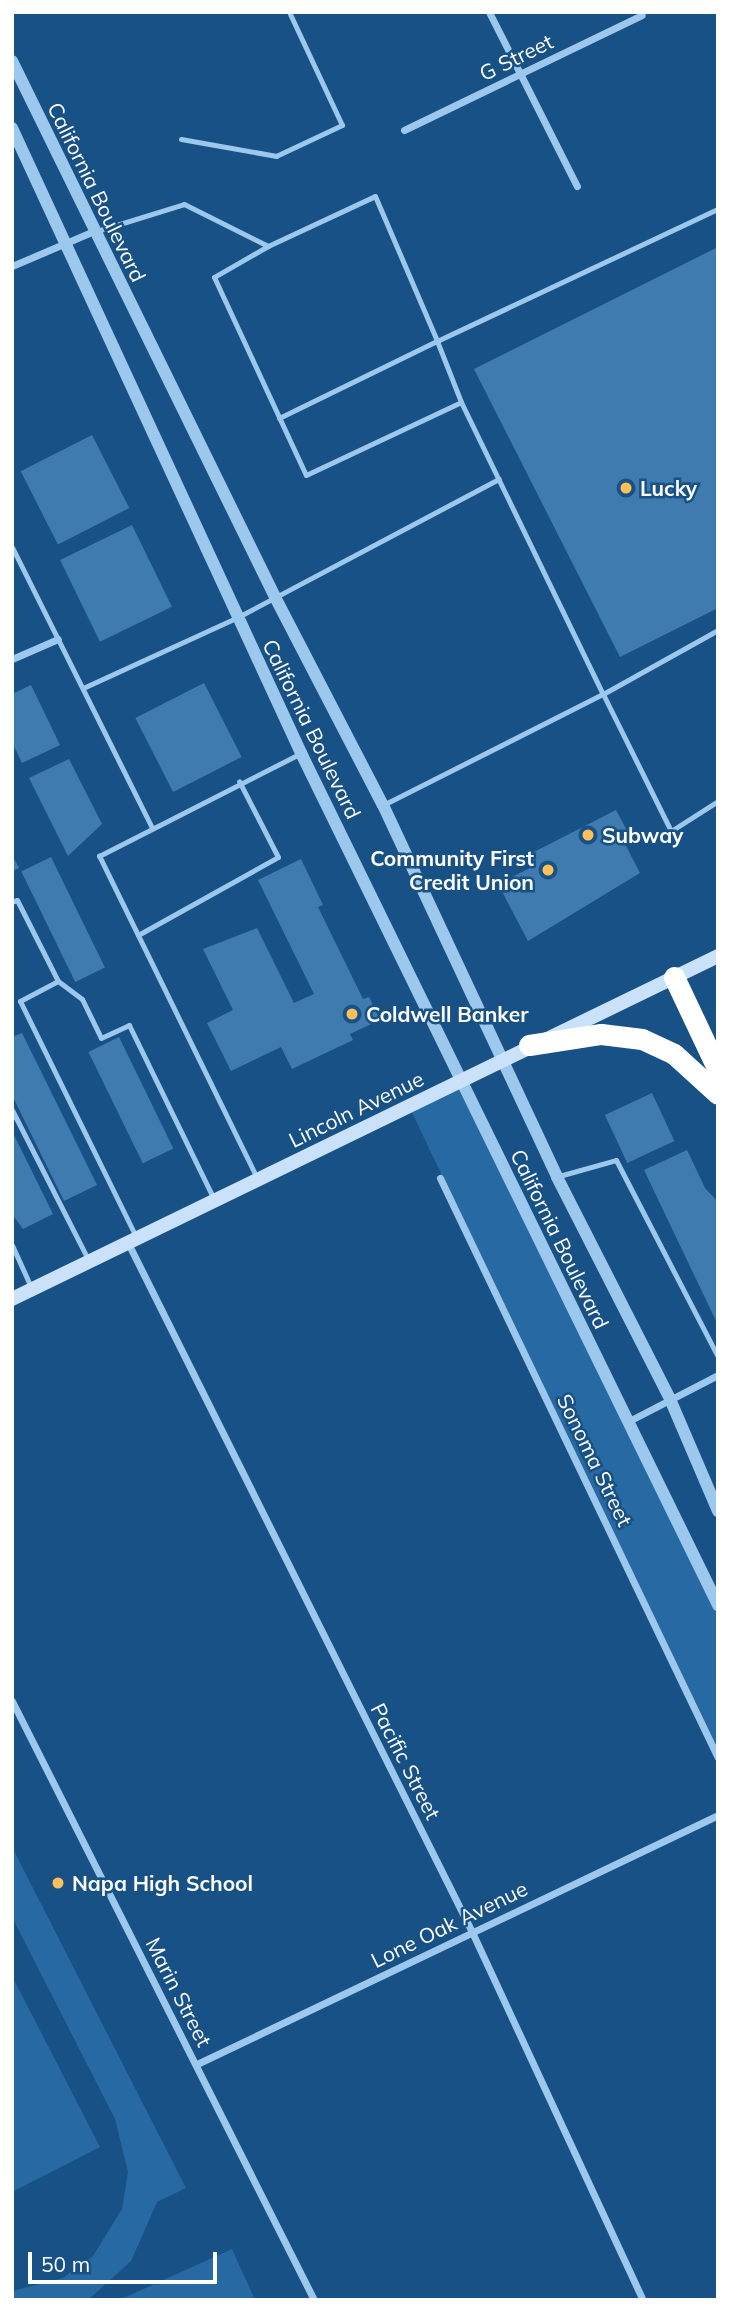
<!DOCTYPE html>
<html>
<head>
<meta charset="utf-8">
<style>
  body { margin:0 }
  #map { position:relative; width:730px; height:2312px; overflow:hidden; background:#185185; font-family:Mulish,sans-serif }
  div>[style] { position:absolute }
  .green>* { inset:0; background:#2769a3 }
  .building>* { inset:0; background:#407baf; transform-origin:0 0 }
  .service>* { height:5px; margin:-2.5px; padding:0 2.5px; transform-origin:2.5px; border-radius:2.5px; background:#9dc8ed }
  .minor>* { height:7px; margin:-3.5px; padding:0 3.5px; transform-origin:3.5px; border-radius:3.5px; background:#9dc8ed }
  .tertiary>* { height:12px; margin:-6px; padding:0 6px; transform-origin:6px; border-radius:6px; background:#9dc8ed }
  .secondary>* { height:14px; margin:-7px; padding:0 7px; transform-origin:7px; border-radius:7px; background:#cae2f9 }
  .motorway>* { height:21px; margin:-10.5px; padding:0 10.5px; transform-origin:10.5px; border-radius:10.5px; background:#fff }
  .dots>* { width:19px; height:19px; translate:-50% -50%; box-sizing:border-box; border:4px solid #185185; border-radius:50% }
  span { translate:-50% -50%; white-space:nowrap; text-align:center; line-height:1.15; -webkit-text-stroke:5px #185185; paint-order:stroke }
  .street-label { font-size:21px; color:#fff }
  .poi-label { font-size:21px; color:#fff; font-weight:700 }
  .left { translate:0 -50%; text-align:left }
  .right { translate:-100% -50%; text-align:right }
  .frame { position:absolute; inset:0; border:14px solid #fff; pointer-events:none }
  .scale { position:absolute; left:28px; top:2252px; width:189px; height:32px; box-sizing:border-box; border:4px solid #fff; border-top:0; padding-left:9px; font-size:21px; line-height:24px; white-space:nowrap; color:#fff; -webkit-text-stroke:5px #185185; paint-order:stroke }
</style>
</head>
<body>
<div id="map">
  <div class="green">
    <i style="clip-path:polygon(463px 1081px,718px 1605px,718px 1758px,409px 1106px)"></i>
    <i style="clip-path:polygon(12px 1847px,186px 2188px,157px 2202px,131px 2261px,88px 2300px,12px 2300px,12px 2291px,63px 2278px,93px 2256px,122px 2209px,128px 2172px,115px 2119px,12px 1917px)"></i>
    <i style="clip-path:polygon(12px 1976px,100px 2147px,12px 2192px)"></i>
    <i style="clip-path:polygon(232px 2249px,255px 2300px,119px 2300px)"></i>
  </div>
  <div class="building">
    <i style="clip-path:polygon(718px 247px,718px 608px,620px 657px,474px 369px)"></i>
    <i style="left:92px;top:435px;width:82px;height:80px;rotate:63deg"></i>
    <i style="left:132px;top:525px;width:91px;height:80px;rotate:64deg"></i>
    <i style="left:204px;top:683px;width:83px;height:77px;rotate:63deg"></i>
    <i style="clip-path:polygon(31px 685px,60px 745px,22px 763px,12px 742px,12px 694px)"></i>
    <i style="clip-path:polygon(69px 759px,102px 824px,68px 856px,29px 778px)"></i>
    <i style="clip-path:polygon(616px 810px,631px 838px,624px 842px,640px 873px,528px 941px,498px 884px,532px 867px,528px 855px)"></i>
    <i style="clip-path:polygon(12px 855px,19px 868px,12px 871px)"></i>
    <i style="left:51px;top:857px;width:123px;height:33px;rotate:64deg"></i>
    <i style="clip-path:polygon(301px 859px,323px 905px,318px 907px,363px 999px,369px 997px,380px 1020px,350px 1034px,353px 1040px,292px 1069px,281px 1047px,231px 1071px,207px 1023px,233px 1010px,203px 949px,257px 928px,294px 1003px,314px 994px,258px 880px)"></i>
    <i style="clip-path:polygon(22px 1033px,97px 1185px,64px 1201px,12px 1095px,12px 1037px)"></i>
    <i style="left:119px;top:1037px;width:124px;height:34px;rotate:64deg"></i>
    <i style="left:652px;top:1093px;width:53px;height:52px;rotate:65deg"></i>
    <i style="clip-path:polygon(12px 1131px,53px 1214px,23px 1229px,12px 1214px)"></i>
    <i style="clip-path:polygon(687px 1150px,705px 1188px,718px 1202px,718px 1325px,644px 1170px)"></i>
  </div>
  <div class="service">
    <i style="left:181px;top:139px;width:97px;rotate:10.1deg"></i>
    <i style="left:276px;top:156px;width:73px;rotate:-25.2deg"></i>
    <i style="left:342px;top:125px;width:125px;rotate:-115.1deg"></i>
    <i style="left:97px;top:231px;width:91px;rotate:-17.2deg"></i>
    <i style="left:184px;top:204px;width:94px;rotate:26.6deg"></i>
    <i style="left:268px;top:246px;width:118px;rotate:-25deg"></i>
    <i style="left:375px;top:196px;width:158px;rotate:66.8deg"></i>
    <i style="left:437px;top:341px;width:310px;rotate:-25.2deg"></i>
    <i style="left:268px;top:246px;width:62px;rotate:150.1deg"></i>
    <i style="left:214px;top:277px;width:218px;rotate:65.1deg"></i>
    <i style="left:306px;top:475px;width:171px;rotate:-25.2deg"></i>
    <i style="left:461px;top:402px;width:325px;rotate:64.1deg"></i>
    <i style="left:603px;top:694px;width:132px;rotate:-29.1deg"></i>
    <i style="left:279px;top:418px;width:176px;rotate:-26deg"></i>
    <i style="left:437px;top:341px;width:66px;rotate:68.5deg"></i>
    <i style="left:12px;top:547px;width:314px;rotate:63.5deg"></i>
    <i style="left:83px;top:688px;width:170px;rotate:-24.6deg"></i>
    <i style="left:238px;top:617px;width:295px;rotate:-27.9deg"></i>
    <i style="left:383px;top:805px;width:246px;rotate:-26.8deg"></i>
    <i style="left:603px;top:694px;width:153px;rotate:63.6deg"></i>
    <i style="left:671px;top:831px;width:56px;rotate:-32.6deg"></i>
    <i style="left:12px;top:902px;width:5px;rotate:-22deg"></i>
    <i style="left:17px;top:900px;width:91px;rotate:63.2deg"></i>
    <i style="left:58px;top:981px;width:43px;rotate:152.2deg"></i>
    <i style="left:20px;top:1001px;width:263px;rotate:63.8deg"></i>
    <i style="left:138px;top:935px;width:160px;rotate:-29.1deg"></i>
    <i style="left:278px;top:857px;width:85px;rotate:-117.2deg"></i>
    <i style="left:58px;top:981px;width:30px;rotate:37deg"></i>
    <i style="left:82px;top:999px;width:43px;rotate:64deg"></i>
    <i style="left:101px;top:1038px;width:31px;rotate:-25deg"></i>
    <i style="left:129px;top:1025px;width:194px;rotate:64deg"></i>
    <i style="left:12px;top:1110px;width:167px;rotate:63deg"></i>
    <i style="left:559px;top:1176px;width:59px;rotate:-15.7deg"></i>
    <i style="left:616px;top:1160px;width:222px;rotate:62.6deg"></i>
    <i style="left:257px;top:1178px;width:359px;rotate:-116.1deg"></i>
    <i style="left:99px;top:856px;width:227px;rotate:-27deg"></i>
    <i style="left:12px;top:1245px;width:46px;rotate:65.7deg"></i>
  </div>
  <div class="minor">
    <i style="left:489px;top:12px;width:195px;rotate:63.2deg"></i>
    <i style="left:404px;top:130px;width:264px;rotate:-25.8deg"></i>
    <i style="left:12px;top:266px;width:89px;rotate:-23.1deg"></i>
    <i style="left:12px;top:659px;width:50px;rotate:-23.5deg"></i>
    <i style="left:440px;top:1178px;width:643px;rotate:64.39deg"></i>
    <i style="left:128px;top:1243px;width:770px;rotate:63.47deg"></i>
    <i style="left:472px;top:1932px;width:406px;rotate:65.1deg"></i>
    <i style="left:627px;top:1422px;width:102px;rotate:-27.3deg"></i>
    <i style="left:12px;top:1701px;width:671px;rotate:63.24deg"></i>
    <i style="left:197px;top:2064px;width:577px;rotate:-25.54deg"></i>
  </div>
  <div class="tertiary">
    <i style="left:12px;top:61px;width:597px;rotate:63.86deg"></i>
    <i style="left:275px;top:597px;width:234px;rotate:62.6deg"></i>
    <i style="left:383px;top:805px;width:411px;rotate:64.9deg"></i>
    <i style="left:557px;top:1177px;width:249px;rotate:63deg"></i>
    <i style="left:670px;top:1399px;width:122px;rotate:66.8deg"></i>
    <i style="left:12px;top:128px;width:689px;rotate:65.18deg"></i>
    <i style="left:301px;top:753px;width:949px;rotate:63.92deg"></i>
  </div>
  <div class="secondary">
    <i style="left:12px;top:1299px;width:785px;rotate:-25.91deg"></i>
  </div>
  <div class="motorway">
    <i style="left:674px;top:977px;width:103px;rotate:64.7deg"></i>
    <i style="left:529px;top:1045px;width:73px;rotate:-8.7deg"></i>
    <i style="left:601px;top:1034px;width:41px;rotate:7deg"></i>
    <i style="left:642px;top:1039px;width:35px;rotate:25deg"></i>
    <i style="left:674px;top:1054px;width:59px;rotate:42.3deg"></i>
  </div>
  <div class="dots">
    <i style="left:626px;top:488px;background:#ffc059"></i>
    <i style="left:588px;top:835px;background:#ffc059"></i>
    <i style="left:548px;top:870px;background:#ffc059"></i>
    <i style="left:352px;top:1014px;background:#ffc059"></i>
    <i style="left:58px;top:1883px;background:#ffc059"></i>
  </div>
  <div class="street-label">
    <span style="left:516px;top:57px;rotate:-26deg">G Street</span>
    <span style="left:97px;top:192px;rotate:64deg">California Boulevard</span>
    <span style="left:312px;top:729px;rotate:64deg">California Boulevard</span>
    <span style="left:356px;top:1109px;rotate:-26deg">Lincoln Avenue</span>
    <span style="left:560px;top:1239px;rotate:64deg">California Boulevard</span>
    <span style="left:595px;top:1460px;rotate:64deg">Sonoma Street</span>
    <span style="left:406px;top:1761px;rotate:63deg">Pacific Street</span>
    <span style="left:449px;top:1924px;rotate:-26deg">Lone Oak Avenue</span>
    <span style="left:179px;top:1992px;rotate:63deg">Marin Street</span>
  </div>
  <div class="poi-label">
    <span class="left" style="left:640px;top:488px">Lucky</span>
    <span class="left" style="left:602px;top:835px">Subway</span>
    <span class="right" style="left:534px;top:870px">Community First<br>Credit Union</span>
    <span class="left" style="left:366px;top:1014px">Coldwell Banker</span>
    <span class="left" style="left:72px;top:1883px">Napa High School</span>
  </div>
  <div class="frame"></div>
  <div class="scale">50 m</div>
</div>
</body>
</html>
